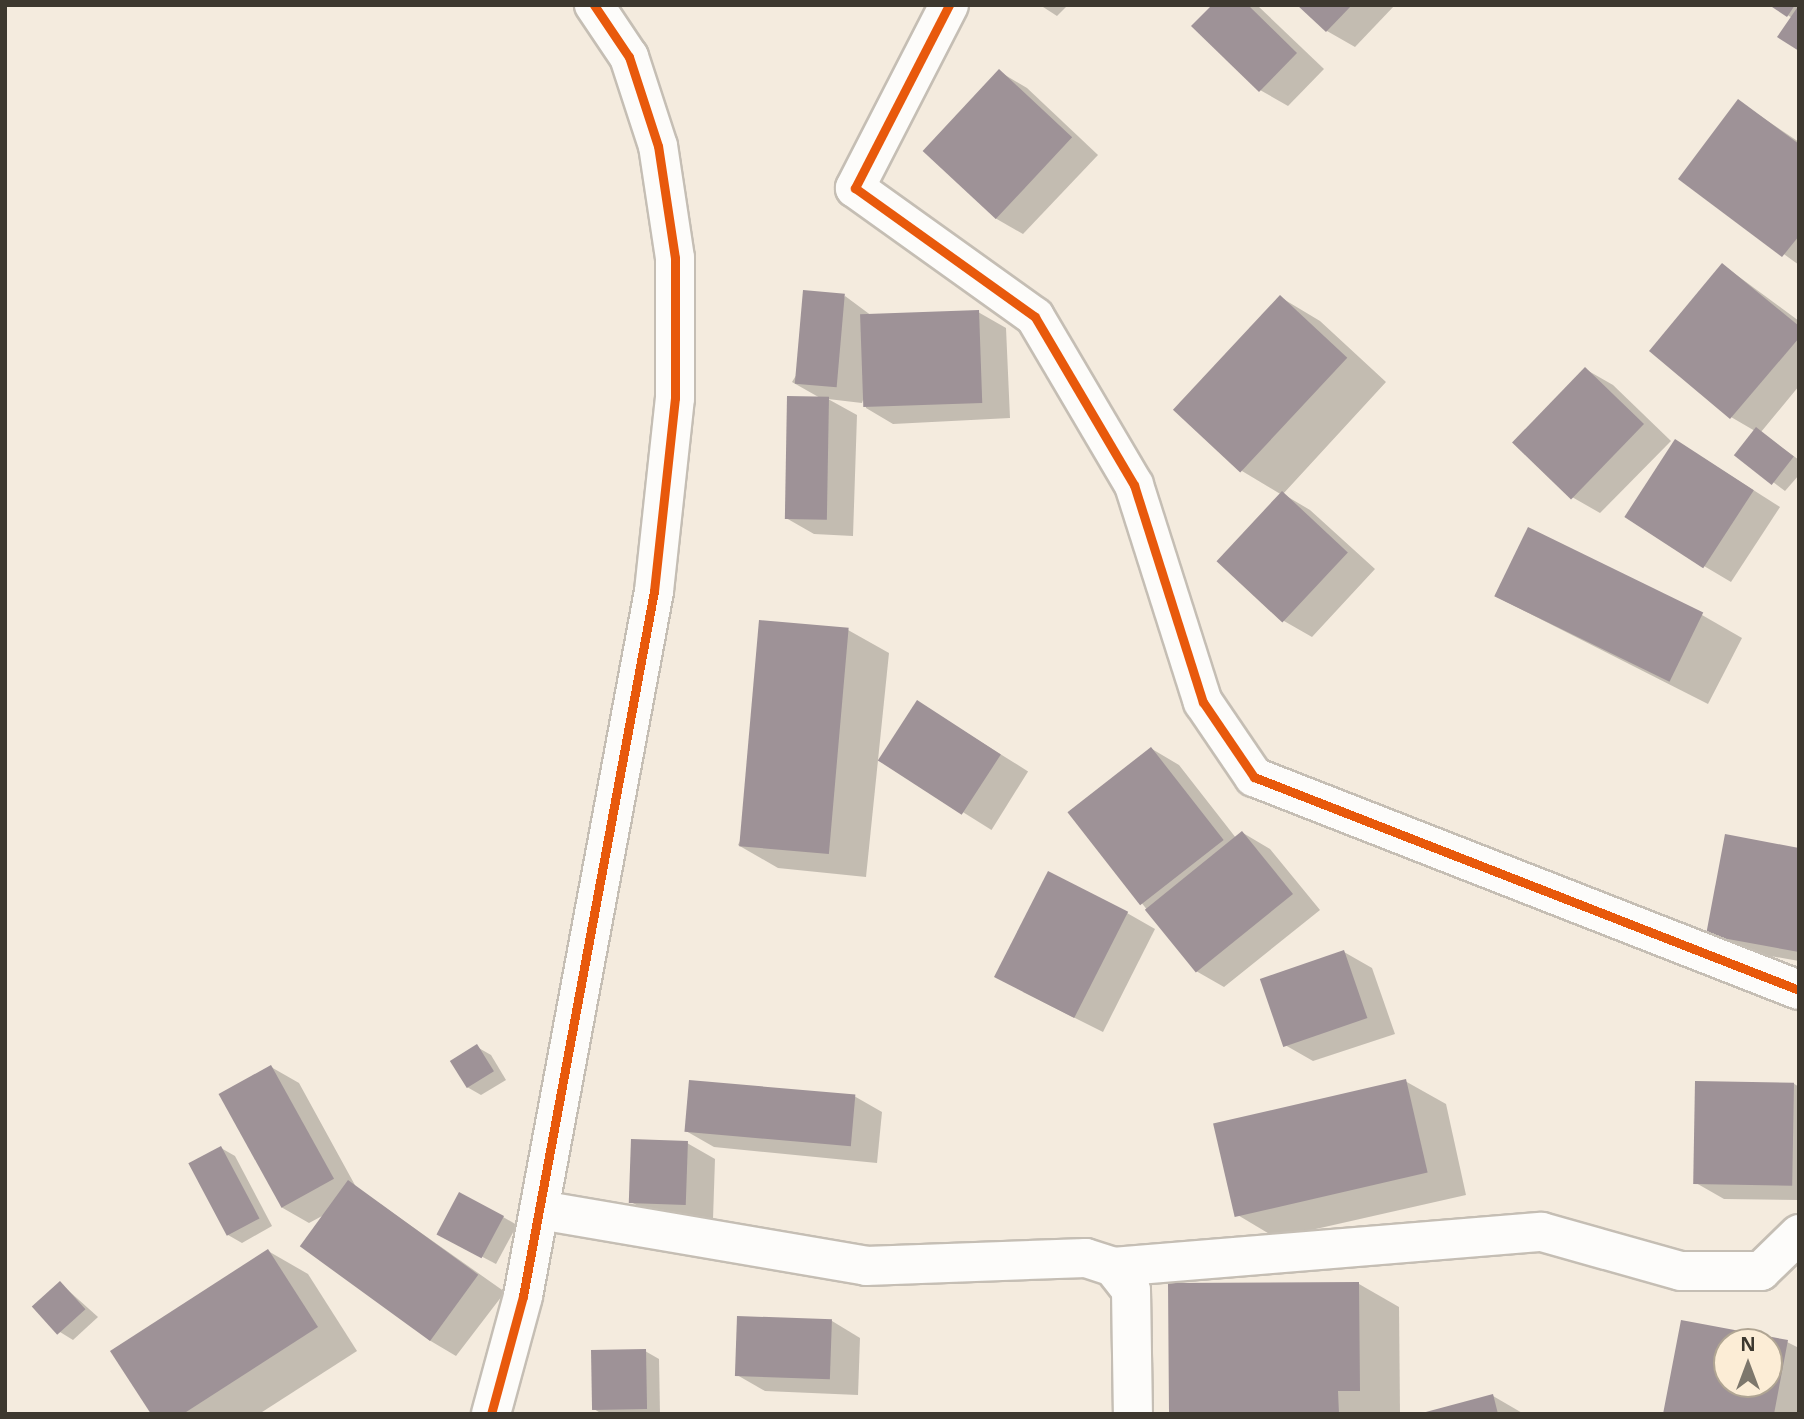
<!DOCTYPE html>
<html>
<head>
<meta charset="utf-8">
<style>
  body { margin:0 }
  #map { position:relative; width:1804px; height:1419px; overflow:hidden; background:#f4ebde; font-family:"Open Sans",sans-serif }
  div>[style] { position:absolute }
  .shadow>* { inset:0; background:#0003; transform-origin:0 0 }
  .building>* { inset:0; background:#9e9297; transform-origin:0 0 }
  .roads { filter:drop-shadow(2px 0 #c5beb4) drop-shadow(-2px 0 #c5beb4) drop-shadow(0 2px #c5beb4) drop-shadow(0 -2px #c5beb4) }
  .minor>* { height:38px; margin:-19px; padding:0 19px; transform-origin:19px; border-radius:19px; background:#fdfcfa }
  .cycleway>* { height:9px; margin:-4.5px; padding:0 4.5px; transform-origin:4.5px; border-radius:4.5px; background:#e8590c }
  span { translate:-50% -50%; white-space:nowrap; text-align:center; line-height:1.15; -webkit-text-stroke:7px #fcedd6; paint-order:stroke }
  .frame { position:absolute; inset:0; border:7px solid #3d382f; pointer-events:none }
  .north { position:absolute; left:1713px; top:1328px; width:70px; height:70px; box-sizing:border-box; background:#fcedd6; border:2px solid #b0a593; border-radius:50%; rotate:0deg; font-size:19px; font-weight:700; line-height:28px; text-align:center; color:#3d382f }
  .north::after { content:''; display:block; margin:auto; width:24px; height:32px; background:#7d776c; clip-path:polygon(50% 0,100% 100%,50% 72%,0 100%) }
</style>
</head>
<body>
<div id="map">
  <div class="shadow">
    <i style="clip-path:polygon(1040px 5px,1068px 5px,1057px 16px)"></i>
    <i style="clip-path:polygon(1214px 5px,1258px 6px,1324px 69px,1288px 106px,1260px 90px)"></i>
    <i style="clip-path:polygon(1300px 5px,1395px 5px,1355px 47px,1327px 31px)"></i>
    <i style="clip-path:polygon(1773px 5px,1799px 5px,1799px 49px,1792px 18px)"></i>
    <i style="clip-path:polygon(1000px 72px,1027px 88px,1098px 155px,1023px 234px,995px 218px)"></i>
    <i style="clip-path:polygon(1738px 101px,1799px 142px,1799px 265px,1680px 179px)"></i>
    <i style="clip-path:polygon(1723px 265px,1799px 321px,1799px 386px,1761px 432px,1799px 460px,1799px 475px,1785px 491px,1737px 455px,1755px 431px,1731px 417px,1651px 351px)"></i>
    <i style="clip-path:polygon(845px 296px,872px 316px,978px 312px,1006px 328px,1010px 418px,893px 424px,866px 408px,865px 394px,862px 403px,828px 399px,857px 415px,853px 536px,814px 534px,786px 518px,822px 399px,792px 382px)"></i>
    <i style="clip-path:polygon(1280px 297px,1320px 321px,1386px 382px,1283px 494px,1310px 510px,1375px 569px,1312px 637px,1284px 621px,1220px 561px,1282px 495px,1242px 471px)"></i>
    <i style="clip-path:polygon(1585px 369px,1613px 385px,1671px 441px,1600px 513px,1572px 497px)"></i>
    <i style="clip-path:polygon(1703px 458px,1780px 507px,1731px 582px,1704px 566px)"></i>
    <i style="clip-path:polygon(1495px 596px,1702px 615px,1742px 638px,1708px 704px)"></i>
    <i style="clip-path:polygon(848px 630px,889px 653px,866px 877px,778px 868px,738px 845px)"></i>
    <i style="left:917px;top:702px;width:131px;height:69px;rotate:32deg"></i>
    <i style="clip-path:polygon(1152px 749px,1179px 765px,1236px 838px,1243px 833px,1270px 849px,1320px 910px,1224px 987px,1196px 971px,1069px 812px)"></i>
    <i style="clip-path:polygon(1799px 850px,1799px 961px,1736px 950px,1708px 934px)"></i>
    <i style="clip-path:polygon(1127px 913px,1155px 929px,1103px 1032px,1023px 992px)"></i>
    <i style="clip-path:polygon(1344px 952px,1372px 968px,1395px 1034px,1313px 1061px,1285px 1045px)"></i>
    <i style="clip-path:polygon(477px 1047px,491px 1055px,506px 1080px,481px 1095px,467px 1087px)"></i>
    <i style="clip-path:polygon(271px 1067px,299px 1083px,356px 1187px,505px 1292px,456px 1356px,429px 1340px,324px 1215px,309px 1223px,281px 1207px)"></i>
    <i style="clip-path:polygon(1405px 1081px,1446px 1104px,1466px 1195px,1276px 1238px,1236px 1214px)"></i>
    <i style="clip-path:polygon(1793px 1083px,1799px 1087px,1799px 1200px,1724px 1199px,1696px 1183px)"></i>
    <i style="clip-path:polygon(854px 1096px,882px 1112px,877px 1163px,714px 1147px,686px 1131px)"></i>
    <i style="clip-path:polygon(687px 1143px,715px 1159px,713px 1219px,659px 1218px,631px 1202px)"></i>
    <i style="clip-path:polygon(221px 1148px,235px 1156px,272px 1226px,242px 1243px,228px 1235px)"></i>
    <i style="clip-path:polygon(503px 1217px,517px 1225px,496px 1264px,454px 1242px)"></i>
    <i style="clip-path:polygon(268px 1251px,308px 1274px,357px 1351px,259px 1414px,153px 1414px)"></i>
    <i style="clip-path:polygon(60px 1283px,98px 1317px,73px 1340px,60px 1332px)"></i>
    <i style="clip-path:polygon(1359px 1284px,1399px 1307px,1400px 1413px,1171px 1414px)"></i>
    <i style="clip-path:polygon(832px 1321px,860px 1338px,858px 1395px,765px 1391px,737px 1375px)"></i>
    <i style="clip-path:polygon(evenodd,1683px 1322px,1787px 1342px,1799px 1348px,1799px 1414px,1665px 1414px,1683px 1322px,1727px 1342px,1769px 1342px,1769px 1384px,1727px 1384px,1727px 1342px)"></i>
    <i style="clip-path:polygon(645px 1351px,659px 1359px,660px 1414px,602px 1414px,594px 1409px)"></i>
    <i style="clip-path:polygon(1493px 1396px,1524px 1414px,1425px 1414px)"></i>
  </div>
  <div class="building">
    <i style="clip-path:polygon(1212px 5px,1248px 5px,1297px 53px,1259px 92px,1191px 26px)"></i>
    <i style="clip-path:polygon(1297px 5px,1352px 5px,1326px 32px)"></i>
    <i style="clip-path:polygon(1769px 5px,1795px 5px,1787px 17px)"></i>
    <i style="clip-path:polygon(1799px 5px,1799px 51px,1777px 37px)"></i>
    <i style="left:999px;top:69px;width:100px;height:112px;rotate:43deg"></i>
    <i style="clip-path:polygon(1738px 99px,1799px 144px,1799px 236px,1782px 257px,1678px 179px)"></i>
    <i style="clip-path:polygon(1722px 263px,1799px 326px,1799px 338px,1730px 419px,1649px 351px)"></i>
    <i style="left:803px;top:290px;width:42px;height:94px;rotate:5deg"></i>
    <i style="left:1280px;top:295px;width:92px;height:157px;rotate:43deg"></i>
    <i style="left:979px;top:310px;width:93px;height:119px;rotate:88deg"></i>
    <i style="left:1585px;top:367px;width:82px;height:105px;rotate:44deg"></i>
    <i style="left:787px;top:396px;width:42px;height:123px;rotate:1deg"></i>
    <i style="left:1756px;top:427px;width:48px;height:36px;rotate:38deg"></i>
    <i style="left:1675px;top:439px;width:94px;height:93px;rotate:33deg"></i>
    <i style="left:1282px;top:491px;width:90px;height:96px;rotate:43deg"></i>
    <i style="left:1528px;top:527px;width:195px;height:77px;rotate:26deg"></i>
    <i style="left:759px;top:620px;width:90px;height:227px;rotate:5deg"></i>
    <i style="left:917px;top:700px;width:100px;height:72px;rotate:33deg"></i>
    <i style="left:1151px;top:747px;width:118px;height:106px;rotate:52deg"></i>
    <i style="left:1242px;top:831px;width:81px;height:125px;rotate:51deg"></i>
    <i style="clip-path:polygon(1725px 834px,1799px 848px,1799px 952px,1706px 935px)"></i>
    <i style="left:1048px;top:871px;width:90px;height:119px;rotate:27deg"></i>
    <i style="left:1344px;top:950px;width:72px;height:89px;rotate:71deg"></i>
    <i style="left:477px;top:1044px;width:32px;height:32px;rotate:58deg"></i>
    <i style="left:271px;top:1065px;width:130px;height:60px;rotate:61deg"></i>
    <i style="left:1406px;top:1079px;width:96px;height:198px;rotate:77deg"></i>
    <i style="left:689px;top:1080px;width:167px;height:52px;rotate:5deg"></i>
    <i style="left:1695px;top:1081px;width:99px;height:103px;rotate:1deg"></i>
    <i style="left:631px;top:1139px;width:57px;height:64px;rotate:2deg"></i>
    <i style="left:221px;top:1146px;width:82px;height:37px;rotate:62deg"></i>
    <i style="left:348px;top:1180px;width:161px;height:82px;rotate:36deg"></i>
    <i style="left:459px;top:1192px;width:51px;height:48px;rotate:28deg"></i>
    <i style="clip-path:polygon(268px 1249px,318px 1327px,183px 1414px,151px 1414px,110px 1351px)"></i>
    <i style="left:60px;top:1281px;width:38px;height:38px;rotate:48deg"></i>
    <i style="clip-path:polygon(1359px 1282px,1360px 1391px,1338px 1391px,1339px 1414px,1169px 1414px,1168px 1283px)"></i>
    <i style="left:737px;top:1316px;width:95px;height:60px;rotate:2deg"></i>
    <i style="clip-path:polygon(evenodd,1681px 1320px,1788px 1340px,1774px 1414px,1663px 1414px,1681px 1320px,1727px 1342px,1769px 1342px,1769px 1384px,1727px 1384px,1727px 1342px)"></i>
    <i style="left:646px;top:1349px;width:60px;height:55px;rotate:89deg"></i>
    <i style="clip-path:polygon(1493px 1394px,1498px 1414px,1422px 1414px,1422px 1413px)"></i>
  </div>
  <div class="roads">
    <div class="minor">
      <i style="left:949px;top:5px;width:206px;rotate:117.2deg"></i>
      <i style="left:855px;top:188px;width:221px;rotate:35.6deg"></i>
      <i style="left:1035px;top:317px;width:195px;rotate:59.5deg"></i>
      <i style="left:1134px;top:485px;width:228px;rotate:72.4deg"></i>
      <i style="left:1203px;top:702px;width:91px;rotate:55.8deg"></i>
      <i style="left:1254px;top:777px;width:585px;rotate:21.35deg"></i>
      <i style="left:540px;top:1210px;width:331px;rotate:9.7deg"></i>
      <i style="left:866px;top:1266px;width:220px;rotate:-2.1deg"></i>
      <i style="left:1086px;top:1258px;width:28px;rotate:18deg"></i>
      <i style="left:1113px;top:1267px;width:29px;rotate:52deg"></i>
      <i style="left:1131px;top:1290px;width:124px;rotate:89.1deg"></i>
      <i style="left:1113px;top:1267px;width:430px;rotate:-4.7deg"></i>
      <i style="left:1542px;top:1232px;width:144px;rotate:15.7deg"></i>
      <i style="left:1681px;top:1271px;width:80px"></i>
      <i style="left:1761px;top:1271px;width:53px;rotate:-44.2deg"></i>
      <i style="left:491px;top:1414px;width:122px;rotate:-74.8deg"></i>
      <i style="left:523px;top:1296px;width:717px;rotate:-79.47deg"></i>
      <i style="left:654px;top:591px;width:194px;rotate:-83.8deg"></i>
      <i style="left:675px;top:398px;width:140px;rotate:-90deg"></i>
      <i style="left:675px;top:258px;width:113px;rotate:-98.6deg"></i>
      <i style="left:658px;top:146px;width:94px;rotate:-108deg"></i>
      <i style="left:629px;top:57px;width:63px;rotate:-123.9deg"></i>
    </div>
  </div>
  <div class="cycleway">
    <i style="left:949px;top:5px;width:206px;rotate:117.2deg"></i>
    <i style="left:855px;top:188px;width:221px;rotate:35.6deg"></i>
    <i style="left:1035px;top:317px;width:195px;rotate:59.5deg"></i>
    <i style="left:1134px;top:485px;width:228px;rotate:72.4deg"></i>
    <i style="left:1203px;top:702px;width:91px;rotate:55.8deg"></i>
    <i style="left:1254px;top:777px;width:585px;rotate:21.35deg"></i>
    <i style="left:491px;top:1414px;width:122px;rotate:-74.8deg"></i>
    <i style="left:523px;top:1296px;width:717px;rotate:-79.47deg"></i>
    <i style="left:654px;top:591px;width:194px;rotate:-83.8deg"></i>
    <i style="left:675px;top:398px;width:140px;rotate:-90deg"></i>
    <i style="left:675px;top:258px;width:113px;rotate:-98.6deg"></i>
    <i style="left:658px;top:146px;width:94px;rotate:-108deg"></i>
    <i style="left:629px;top:57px;width:63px;rotate:-123.9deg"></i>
  </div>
  <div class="frame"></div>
  <div class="north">N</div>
</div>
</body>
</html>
